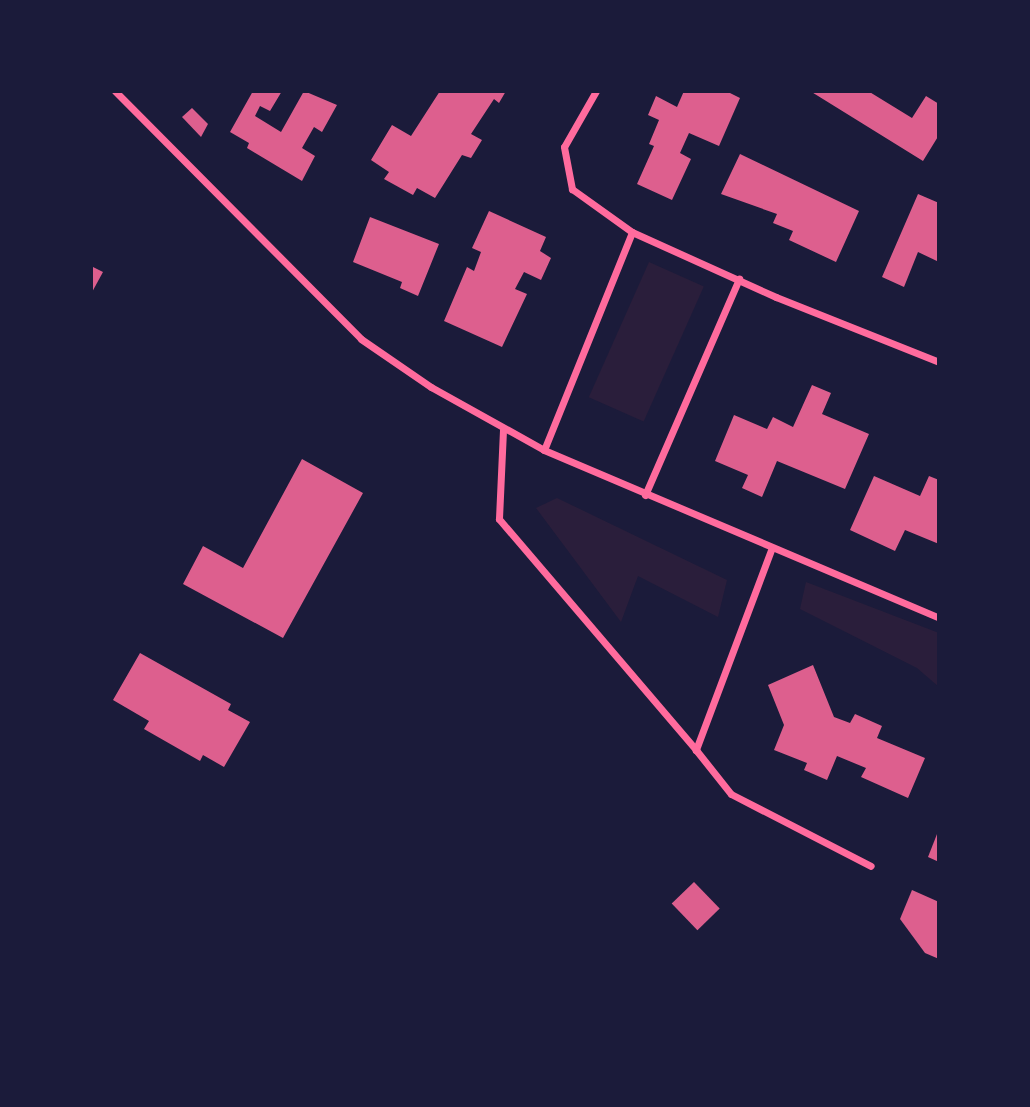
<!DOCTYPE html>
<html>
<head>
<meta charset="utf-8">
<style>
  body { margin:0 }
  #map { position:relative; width:1030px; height:1107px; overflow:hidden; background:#1b1b3a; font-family:"Libre Baskerville",serif }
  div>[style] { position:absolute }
  .green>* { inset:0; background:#2a1e3b; transform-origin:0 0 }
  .building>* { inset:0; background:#dd5f8e; transform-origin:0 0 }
  .minor>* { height:7px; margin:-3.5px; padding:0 3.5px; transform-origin:3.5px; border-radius:3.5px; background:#ff6b9d }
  span { translate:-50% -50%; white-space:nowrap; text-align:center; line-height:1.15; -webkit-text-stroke:7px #1b1b3a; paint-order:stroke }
  .frame { position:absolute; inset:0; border:93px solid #1b1b3a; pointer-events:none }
</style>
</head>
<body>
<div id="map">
  <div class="green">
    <i style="left:649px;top:262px;width:60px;height:148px;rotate:24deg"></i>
    <i style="clip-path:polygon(557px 498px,727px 580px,718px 617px,638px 576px,621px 622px,536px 508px)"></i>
    <i style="clip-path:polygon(806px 582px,939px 633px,939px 687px,917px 668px,800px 609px)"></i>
  </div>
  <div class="building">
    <i style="clip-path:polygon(253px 91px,282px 91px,270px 111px,260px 106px,255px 116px,281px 132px,304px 91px,337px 105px,322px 132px,314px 127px,302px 148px,315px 156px,302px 181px,247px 148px,249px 143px,230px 132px)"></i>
    <i style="clip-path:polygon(440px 91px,506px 91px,499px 103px,494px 99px,471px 134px,482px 140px,471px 158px,462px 155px,435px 198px,417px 188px,413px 195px,384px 179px,389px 172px,371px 160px,392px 125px,411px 136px)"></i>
    <i style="clip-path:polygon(684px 91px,726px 91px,740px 98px,719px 146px,689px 133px,680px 153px,691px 159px,672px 200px,637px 184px,654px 146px,649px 144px,659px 120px,648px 115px,656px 96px,677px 107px)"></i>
    <i style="clip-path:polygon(810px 91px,868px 91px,912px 118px,926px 96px,939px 104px,939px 135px,923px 161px)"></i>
    <i style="clip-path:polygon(192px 108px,208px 124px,201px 137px,182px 117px)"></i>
    <i style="clip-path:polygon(740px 154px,859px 211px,836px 262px,789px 240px,793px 231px,773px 223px,777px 214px,721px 194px)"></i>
    <i style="clip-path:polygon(918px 194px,939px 203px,939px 262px,918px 252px,904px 287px,882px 277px)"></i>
    <i style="clip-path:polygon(489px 211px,546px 237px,540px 251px,551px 258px,541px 280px,524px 272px,515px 289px,527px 294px,502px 347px,444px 321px,467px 267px,474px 271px,481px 252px,472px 248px)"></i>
    <i style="clip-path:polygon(370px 217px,439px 244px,418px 296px,400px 288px,402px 282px,353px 262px)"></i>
    <i style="clip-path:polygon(91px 266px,103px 272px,91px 294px)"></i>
    <i style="clip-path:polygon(812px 385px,831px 393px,822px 414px,869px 434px,845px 489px,777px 461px,762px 497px,742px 488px,748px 475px,715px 461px,734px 415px,767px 429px,773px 417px,793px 427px)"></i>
    <i style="clip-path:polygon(302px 459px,363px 493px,283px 638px,183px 584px,203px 546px,243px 568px)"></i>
    <i style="clip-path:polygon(874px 476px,920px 496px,929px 476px,939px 480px,939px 544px,905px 530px,895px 551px,850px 530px)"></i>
    <i style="clip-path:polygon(140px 653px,231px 704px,228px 710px,250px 722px,224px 767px,203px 755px,200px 761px,144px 729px,149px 721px,113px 700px)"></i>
    <i style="clip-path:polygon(813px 665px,834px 717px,850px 723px,855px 714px,882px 726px,877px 738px,925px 758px,908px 798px,861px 777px,866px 768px,837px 756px,827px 780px,804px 770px,807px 763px,774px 750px,784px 725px,768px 685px)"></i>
    <i style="clip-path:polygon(939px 829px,939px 862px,928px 857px)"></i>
    <i style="left:694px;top:882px;width:37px;height:31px;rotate:46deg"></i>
    <i style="clip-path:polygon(912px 890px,939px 902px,939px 959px,925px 953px,900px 919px)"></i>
  </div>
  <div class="minor">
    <i style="left:115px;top:91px;width:349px;rotate:45.2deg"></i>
    <i style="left:361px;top:339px;width:85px;rotate:34.4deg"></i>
    <i style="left:431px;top:387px;width:129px;rotate:29.1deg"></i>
    <i style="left:544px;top:450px;width:429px;rotate:23deg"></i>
    <i style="left:596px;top:91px;width:64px;rotate:119.7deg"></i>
    <i style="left:564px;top:147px;width:43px;rotate:79.2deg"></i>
    <i style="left:572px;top:189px;width:74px;rotate:35.6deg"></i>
    <i style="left:632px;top:232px;width:158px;rotate:24.3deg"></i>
    <i style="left:776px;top:297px;width:175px;rotate:21.7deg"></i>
    <i style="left:503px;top:430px;width:89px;rotate:92.6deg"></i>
    <i style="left:499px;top:519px;width:304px;rotate:49.5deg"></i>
    <i style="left:544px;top:450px;width:235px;rotate:-68deg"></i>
    <i style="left:645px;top:495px;width:236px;rotate:-66.5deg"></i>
    <i style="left:771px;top:550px;width:214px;rotate:110.6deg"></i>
    <i style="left:696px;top:750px;width:56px;rotate:51.5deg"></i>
    <i style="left:731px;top:794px;width:157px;rotate:27.2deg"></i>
  </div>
  <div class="frame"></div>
</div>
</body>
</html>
